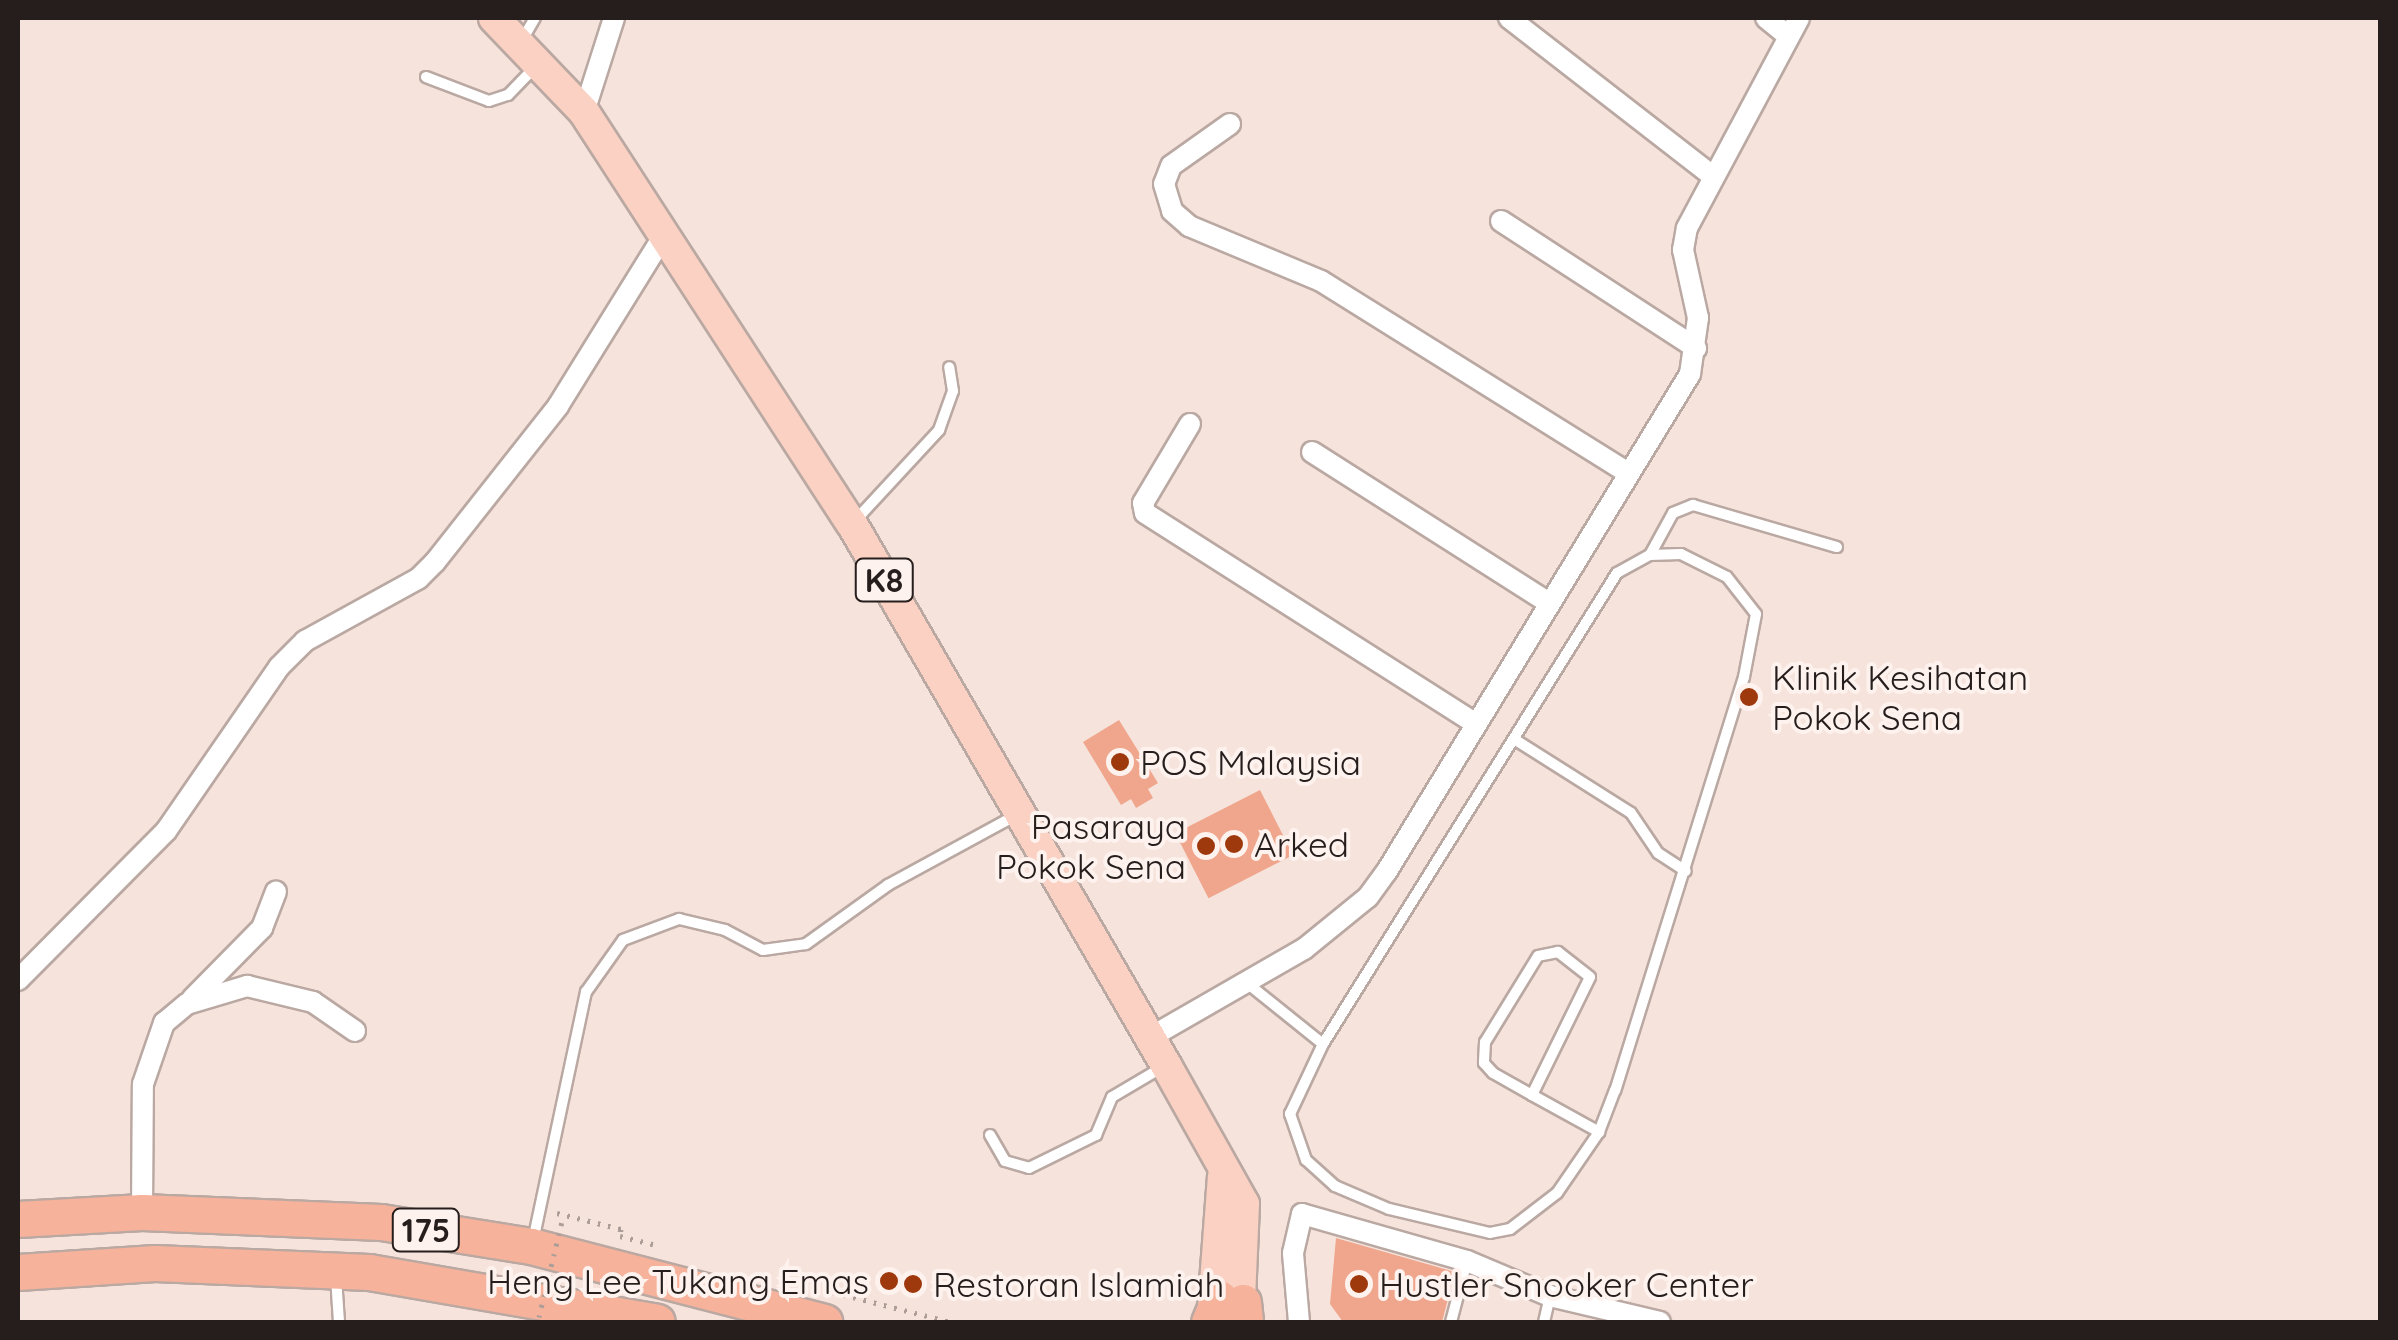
<!DOCTYPE html>
<html>
<head>
<meta charset="utf-8">
<style>
  body { margin:0 }
  #map { position:relative; width:2398px; height:1340px; overflow:hidden; background:#f6e3dc; font-family:Quicksand,sans-serif }
  div>[style] { position:absolute }
  .building>* { inset:0; background:#f0a68c; transform-origin:0 0 }
  .path>* { height:5px; margin-top:-2.5px; transform-origin:0; background:repeating-linear-gradient(90deg,#ac9d98 0 2.5px,transparent 0 10.5px) }
  .roads { filter:drop-shadow(2px 0 #baa8a2) drop-shadow(-2px 0 #baa8a2) drop-shadow(0 2px #baa8a2) drop-shadow(0 -2px #baa8a2) }
  .lane>* { height:10px; margin:-5px; padding:0 5px; transform-origin:5px; border-radius:5px; background:#fff }
  .street>* { height:20px; margin:-10px; padding:0 10px; transform-origin:10px; border-radius:10px; background:#fff }
  .primary>* { height:30px; margin:-15px; padding:0 15px; transform-origin:15px; border-radius:15px; background:#fad1c2 }
  .highway>* { height:35px; margin:-17.5px; padding:0 17.5px; transform-origin:17.5px; border-radius:17.5px; background:#f6b29a }
  .path-bridge>* { height:5px; margin-top:-2.5px; transform-origin:0; background:repeating-linear-gradient(90deg,#ac9d98 0 2.5px,transparent 0 10.5px) }
  .dots>* { width:28px; height:28px; translate:-50% -50%; box-sizing:border-box; border:5px solid #fef2ee; border-radius:50% }
  span { translate:-50% -50%; white-space:nowrap; text-align:center; line-height:1.15; -webkit-text-stroke:8px #fef2ee; paint-order:stroke }
  .shield-label span { padding:2px 8px; background:#fef2ee; border:2px solid; border-radius:8px; -webkit-text-stroke-width:0 }
  .shield-label { font-size:32px; color:#251e1c; font-weight:700 }
  .poi-label { font-size:35px; color:#251e1c }
  .left { translate:0 -50%; text-align:left }
  .right { translate:-100% -50%; text-align:right }
  .frame { position:absolute; inset:0; border:20px solid #251e1c; pointer-events:none }
</style>
</head>
<body>
<div id="map">
  <div class="building">
    <i style="clip-path:polygon(1119px 720px,1158px 783px,1148px 789px,1153px 798px,1136px 808px,1131px 799px,1121px 805px,1083px 742px)"></i>
    <i style="left:1260px;top:790px;width:73px;height:95px;rotate:63deg"></i>
    <i style="clip-path:polygon(1336px 1238px,1455px 1272px,1442px 1322px,1343px 1322px,1330px 1304px)"></i>
  </div>
  <div class="path">
    <i style="left:557px;top:1213px;width:66px;rotate:14deg"></i>
    <i style="left:621px;top:1229px;width:7px;rotate:98deg"></i>
    <i style="left:620px;top:1236px;width:34px;rotate:14deg"></i>
    <i style="left:833px;top:1292px;width:122px;rotate:14.3deg"></i>
  </div>
  <div class="roads">
    <div class="lane">
      <i style="left:521px;top:42px;width:28px;rotate:-60deg"></i>
      <i style="left:426px;top:77px;width:67px;rotate:20.9deg"></i>
      <i style="left:489px;top:101px;width:20px;rotate:-18deg"></i>
      <i style="left:508px;top:95px;width:39px;rotate:-46deg"></i>
      <i style="left:853px;top:523px;width:127px;rotate:-47.2deg"></i>
      <i style="left:939px;top:430px;width:41px;rotate:-70.3deg"></i>
      <i style="left:953px;top:391px;width:24px;rotate:-99deg"></i>
      <i style="left:1650px;top:555px;width:48px;rotate:-61.3deg"></i>
      <i style="left:1673px;top:513px;width:22px;rotate:-22deg"></i>
      <i style="left:1693px;top:505px;width:150px;rotate:16.3deg"></i>
      <i style="left:1514px;top:739px;width:138px;rotate:32.3deg"></i>
      <i style="left:1631px;top:813px;width:48px;rotate:56deg"></i>
      <i style="left:1658px;top:853px;width:33px;rotate:33deg"></i>
      <i style="left:1247px;top:983px;width:97px;rotate:38.8deg"></i>
      <i style="left:1323px;top:1044px;width:555px;rotate:-58.03deg"></i>
      <i style="left:1617px;top:573px;width:38px;rotate:-29deg"></i>
      <i style="left:1650px;top:555px;width:31px;rotate:-2deg"></i>
      <i style="left:1681px;top:554px;width:51px;rotate:26.6deg"></i>
      <i style="left:1727px;top:577px;width:47px;rotate:51.9deg"></i>
      <i style="left:1756px;top:614px;width:64px;rotate:100.8deg"></i>
      <i style="left:1744px;top:677px;width:433px;rotate:107.3deg"></i>
      <i style="left:1615px;top:1090px;width:45px;rotate:110.9deg"></i>
      <i style="left:1599px;top:1132px;width:74px;rotate:124.5deg"></i>
      <i style="left:1557px;top:1193px;width:59px;rotate:142.5deg"></i>
      <i style="left:1510px;top:1229px;width:20px;rotate:169deg"></i>
      <i style="left:1490px;top:1233px;width:104px;rotate:-166.6deg"></i>
      <i style="left:1389px;top:1209px;width:59px;rotate:-156.9deg"></i>
      <i style="left:1335px;top:1186px;width:39px;rotate:-138deg"></i>
      <i style="left:1306px;top:1160px;width:49px;rotate:-109.2deg"></i>
      <i style="left:1290px;top:1114px;width:77px;rotate:-64.8deg"></i>
      <i style="left:1532px;top:1095px;width:131px;rotate:-63.8deg"></i>
      <i style="left:1590px;top:977px;width:41px;rotate:-142deg"></i>
      <i style="left:1558px;top:952px;width:20px;rotate:169deg"></i>
      <i style="left:1538px;top:956px;width:101px;rotate:121.6deg"></i>
      <i style="left:1485px;top:1042px;width:21px;rotate:93deg"></i>
      <i style="left:1484px;top:1063px;width:13px;rotate:48deg"></i>
      <i style="left:1493px;top:1073px;width:45px;rotate:29.4deg"></i>
      <i style="left:1532px;top:1095px;width:77px;rotate:28.9deg"></i>
      <i style="left:990px;top:1135px;width:30px;rotate:60deg"></i>
      <i style="left:1005px;top:1161px;width:25px;rotate:16deg"></i>
      <i style="left:1029px;top:1168px;width:75px;rotate:-26.2deg"></i>
      <i style="left:1096px;top:1135px;width:41px;rotate:-67.2deg"></i>
      <i style="left:1112px;top:1097px;width:57px;rotate:-30.6deg"></i>
      <i style="left:533px;top:1241px;width:255px;rotate:-78deg"></i>
      <i style="left:586px;top:992px;width:64px;rotate:-54.6deg"></i>
      <i style="left:623px;top:940px;width:60px;rotate:-20.6deg"></i>
      <i style="left:679px;top:919px;width:47px;rotate:13.4deg"></i>
      <i style="left:725px;top:930px;width:43px;rotate:27.8deg"></i>
      <i style="left:763px;top:950px;width:43px;rotate:-7.9deg"></i>
      <i style="left:806px;top:944px;width:101px;rotate:-35.7deg"></i>
      <i style="left:888px;top:885px;width:148px;rotate:-28.6deg"></i>
      <i style="left:336px;top:1277px;width:45px;rotate:86.2deg"></i>
      <i style="left:1451px;top:1322px;width:63px;rotate:-75.3deg"></i>
      <i style="left:1544px;top:1322px;width:26px;rotate:-77deg"></i>
    </div>
    <div class="street">
      <i style="left:1509px;top:18px;width:254px;rotate:37.8deg"></i>
      <i style="left:1766px;top:18px;width:28px;rotate:39deg"></i>
      <i style="left:584px;top:112px;width:99px;rotate:-72.3deg"></i>
      <i style="left:1230px;top:124px;width:72px;rotate:144.6deg"></i>
      <i style="left:1171px;top:166px;width:19px;rotate:111deg"></i>
      <i style="left:1164px;top:184px;width:28px;rotate:73deg"></i>
      <i style="left:1172px;top:211px;width:23px;rotate:41deg"></i>
      <i style="left:1189px;top:226px;width:143px;rotate:22.6deg"></i>
      <i style="left:1321px;top:281px;width:358px;rotate:32deg"></i>
      <i style="left:1501px;top:221px;width:233px;rotate:33.1deg"></i>
      <i style="left:1190px;top:424px;width:92px;rotate:120.7deg"></i>
      <i style="left:1143px;top:503px;width:10px;rotate:79deg"></i>
      <i style="left:1145px;top:513px;width:393px;rotate:32.5deg"></i>
      <i style="left:1312px;top:452px;width:281px;rotate:32.5deg"></i>
      <i style="left:18px;top:980px;width:210px;rotate:-45.2deg"></i>
      <i style="left:166px;top:831px;width:199px;rotate:-55.4deg"></i>
      <i style="left:279px;top:667px;width:37px;rotate:-45deg"></i>
      <i style="left:305px;top:641px;width:129px;rotate:-28.8deg"></i>
      <i style="left:418px;top:579px;width:24px;rotate:-45deg"></i>
      <i style="left:435px;top:562px;width:199px;rotate:-51.7deg"></i>
      <i style="left:558px;top:406px;width:201px;rotate:-58.2deg"></i>
      <i style="left:192px;top:999px;width:100px;rotate:-45.4deg"></i>
      <i style="left:262px;top:928px;width:39px;rotate:-69deg"></i>
      <i style="left:1149px;top:1038px;width:179px;rotate:-29.9deg"></i>
      <i style="left:1304px;top:949px;width:82px;rotate:-39.1deg"></i>
      <i style="left:1368px;top:897px;width:32px;rotate:-54deg"></i>
      <i style="left:1387px;top:871px;width:582px;rotate:-58.63deg"></i>
      <i style="left:1690px;top:374px;width:57px;rotate:-81.9deg"></i>
      <i style="left:1698px;top:318px;width:70px;rotate:-102.4deg"></i>
      <i style="left:1683px;top:250px;width:22px;rotate:-80deg"></i>
      <i style="left:1687px;top:228px;width:238px;rotate:-61.9deg"></i>
      <i style="left:142px;top:1212px;width:128px;rotate:-89.6deg"></i>
      <i style="left:143px;top:1084px;width:65px;rotate:-71deg"></i>
      <i style="left:164px;top:1023px;width:30px;rotate:-40deg"></i>
      <i style="left:187px;top:1004px;width:63px;rotate:-16.7deg"></i>
      <i style="left:247px;top:986px;width:68px;rotate:13.6deg"></i>
      <i style="left:313px;top:1002px;width:51px;rotate:34.6deg"></i>
      <i style="left:1299px;top:1322px;width:69px;rotate:-95deg"></i>
      <i style="left:1293px;top:1253px;width:40px;rotate:-77deg"></i>
      <i style="left:1302px;top:1214px;width:172px;rotate:15.9deg"></i>
      <i style="left:1467px;top:1261px;width:90px;rotate:22.9deg"></i>
      <i style="left:1550px;top:1296px;width:113px;rotate:13.3deg"></i>
    </div>
    <div class="primary">
      <i style="left:494px;top:18px;width:130px;rotate:46.2deg"></i>
      <i style="left:584px;top:112px;width:491px;rotate:57deg"></i>
      <i style="left:852px;top:524px;width:626px;rotate:59.87deg"></i>
      <i style="left:1166px;top:1065px;width:159px;rotate:60.7deg"></i>
      <i style="left:1244px;top:1204px;width:118px;rotate:92.4deg"></i>
      <i style="left:1212px;top:1322px;width:146px;rotate:-85.7deg"></i>
    </div>
    <div class="highway">
      <i style="left:18px;top:1219px;width:124px;rotate:-3.2deg"></i>
      <i style="left:142px;top:1212px;width:239px;rotate:2.4deg"></i>
      <i style="left:381px;top:1222px;width:152px;rotate:9.1deg"></i>
      <i style="left:531px;top:1246px;width:303px;rotate:14.5deg"></i>
      <i style="left:18px;top:1272px;width:137px;rotate:-3.8deg"></i>
      <i style="left:155px;top:1263px;width:214px;rotate:2.4deg"></i>
      <i style="left:369px;top:1272px;width:292px;rotate:9.8deg"></i>
      <i style="left:1243px;top:1302px;width:20px;rotate:84deg"></i>
      <i style="left:1209px;top:1322px;width:26px;rotate:-67deg"></i>
    </div>
  </div>
  <div class="path-bridge">
    <i style="left:539px;top:1317px;width:99px;rotate:-76.5deg"></i>
  </div>
  <div class="dots">
    <i style="left:1749px;top:697px;background:#9e390d"></i>
    <i style="left:1120px;top:762px;background:#9e390d"></i>
    <i style="left:1234px;top:844px;background:#9e390d"></i>
    <i style="left:1206px;top:846px;background:#9e390d"></i>
    <i style="left:889px;top:1281px;background:#9e390d"></i>
    <i style="left:913px;top:1284px;background:#9e390d"></i>
    <i style="left:1359px;top:1284px;background:#9e390d"></i>
  </div>
  <div class="shield-label">
    <span style="left:884px;top:580px">K8</span>
    <span style="left:426px;top:1230px">175</span>
  </div>
  <div class="poi-label">
    <span class="left" style="left:1772px;top:697px">Klinik Kesihatan<br>Pokok Sena</span>
    <span class="left" style="left:1140px;top:762px">POS Malaysia</span>
    <span class="right" style="left:1186px;top:846px">Pasaraya<br>Pokok Sena</span>
    <span class="left" style="left:1254px;top:844px">Arked</span>
    <span class="right" style="left:869px;top:1281px">Heng Lee Tukang Emas</span>
    <span class="left" style="left:933px;top:1284px">Restoran Islamiah</span>
    <span class="left" style="left:1379px;top:1284px">Hustler Snooker Center</span>
  </div>
  <div class="frame"></div>
</div>
</body>
</html>
